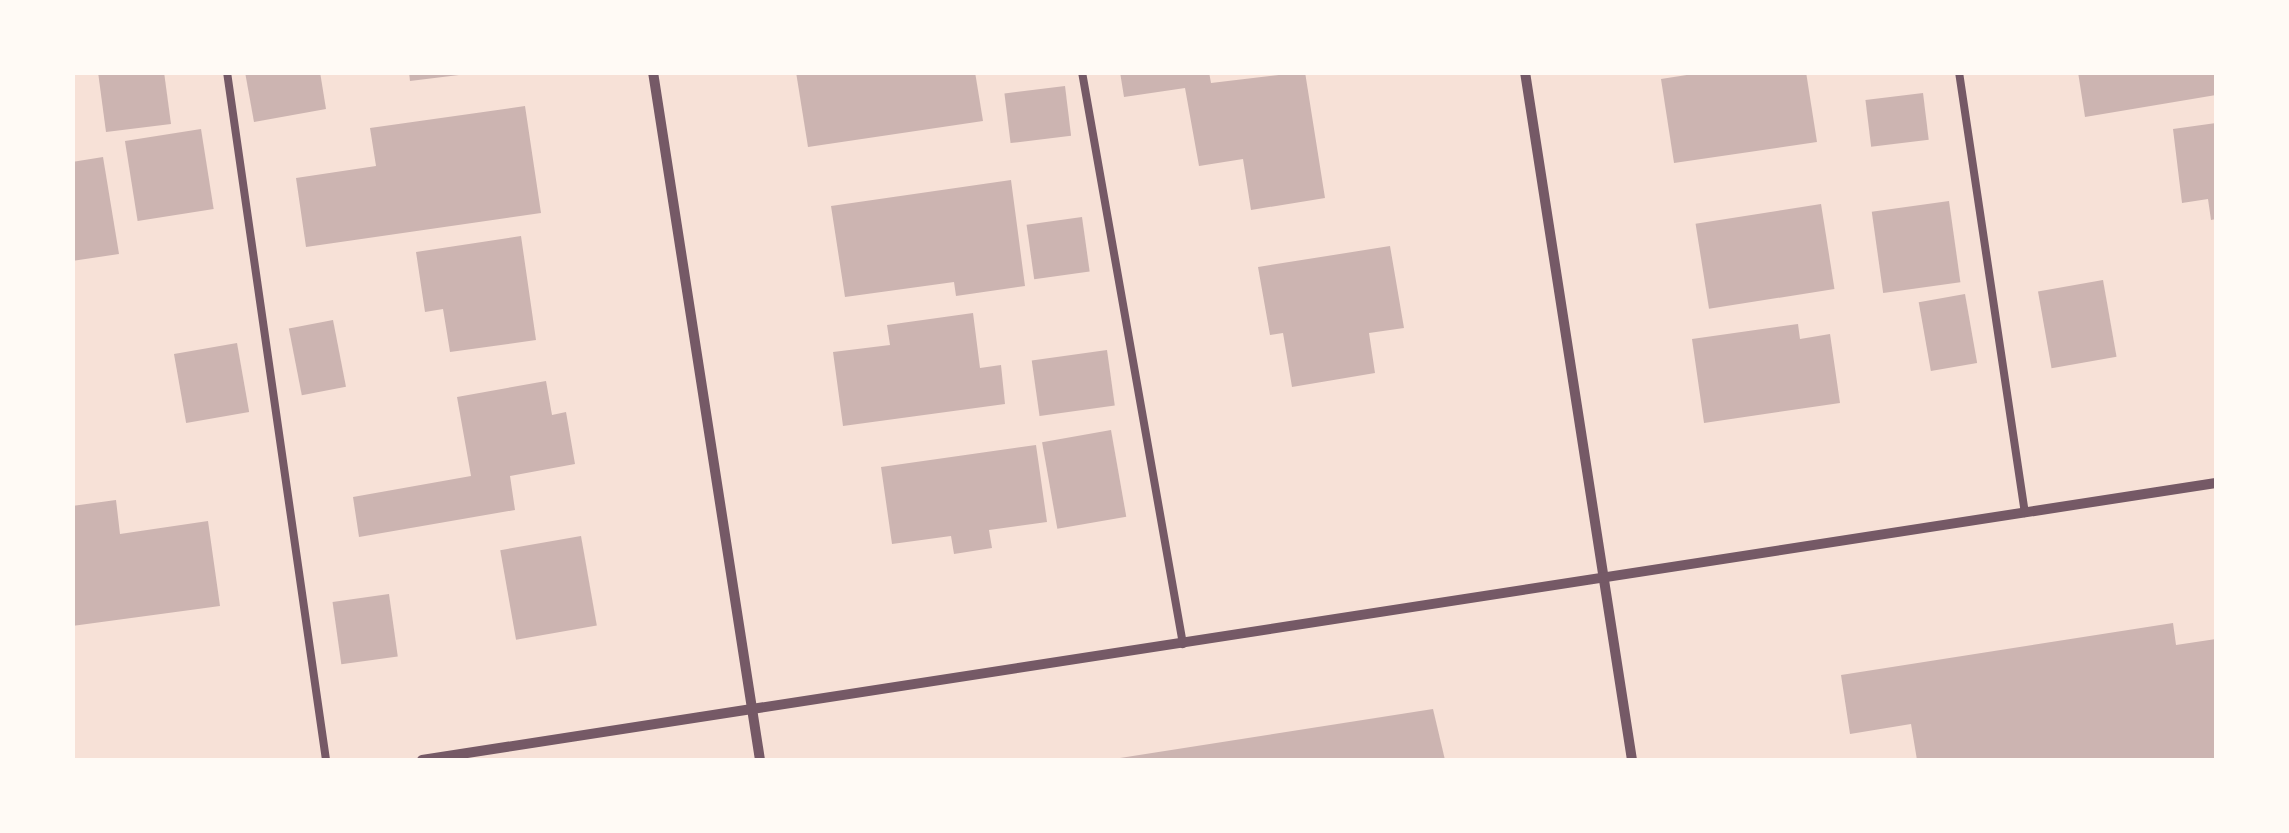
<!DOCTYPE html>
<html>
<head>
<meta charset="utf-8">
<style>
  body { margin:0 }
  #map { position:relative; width:2289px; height:833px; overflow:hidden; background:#f7e1d7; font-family:"Space Grotesk",sans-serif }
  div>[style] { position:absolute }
  .building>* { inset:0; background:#ccb4b1; transform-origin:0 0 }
  .service>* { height:8px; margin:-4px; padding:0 4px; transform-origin:4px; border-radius:4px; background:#755966 }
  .minor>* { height:10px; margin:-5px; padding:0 5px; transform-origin:5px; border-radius:5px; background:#755966 }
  span { translate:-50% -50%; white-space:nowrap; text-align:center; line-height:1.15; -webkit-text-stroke:8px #fffaf5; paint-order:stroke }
  .frame { position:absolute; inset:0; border:75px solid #fffaf5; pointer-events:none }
</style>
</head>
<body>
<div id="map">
  <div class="building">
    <i style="clip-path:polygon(98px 72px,164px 72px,171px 124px,106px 132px)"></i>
    <i style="clip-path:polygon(245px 72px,320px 72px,326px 109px,254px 122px)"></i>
    <i style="clip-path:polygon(409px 72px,459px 72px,459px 75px,410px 81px)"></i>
    <i style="clip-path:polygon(796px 72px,975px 72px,983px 121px,808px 147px)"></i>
    <i style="clip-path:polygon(1120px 72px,1209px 72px,1211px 83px,1305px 72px,1325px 198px,1251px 210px,1243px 159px,1199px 166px,1185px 88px,1124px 97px)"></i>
    <i style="clip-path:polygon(1706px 72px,1806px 72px,1817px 142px,1674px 163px,1661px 79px)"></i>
    <i style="clip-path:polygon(2078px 72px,2216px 72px,2216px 95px,2085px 117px)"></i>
    <i style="left:1065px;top:86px;width:50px;height:61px;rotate:83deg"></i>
    <i style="left:1923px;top:93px;width:47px;height:58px;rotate:83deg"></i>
    <i style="clip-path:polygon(525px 106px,541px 213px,306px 247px,296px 178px,376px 166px,370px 128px)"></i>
    <i style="clip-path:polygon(2216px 123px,2216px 219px,2211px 220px,2208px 199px,2182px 203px,2173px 129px)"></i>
    <i style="left:201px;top:129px;width:81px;height:77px;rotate:81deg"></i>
    <i style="clip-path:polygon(103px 157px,119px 254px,72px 261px,72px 162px)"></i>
    <i style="clip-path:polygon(1011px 180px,1025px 286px,956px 296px,954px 282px,845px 297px,831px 206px)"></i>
    <i style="left:1949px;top:201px;width:82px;height:78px;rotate:82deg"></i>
    <i style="left:1821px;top:204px;width:86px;height:127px;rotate:81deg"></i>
    <i style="left:1082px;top:217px;width:55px;height:56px;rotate:82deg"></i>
    <i style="clip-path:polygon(521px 236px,536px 340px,450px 352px,443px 309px,425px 312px,416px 252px)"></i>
    <i style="clip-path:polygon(1390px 246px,1404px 328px,1369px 333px,1375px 373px,1292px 387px,1283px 333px,1270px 335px,1258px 267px)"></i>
    <i style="left:2103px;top:280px;width:78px;height:66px;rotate:80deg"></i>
    <i style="left:1965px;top:294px;width:70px;height:47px;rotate:80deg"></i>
    <i style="clip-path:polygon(973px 313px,980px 368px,1001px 365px,1005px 404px,843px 426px,833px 352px,890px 345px,887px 325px)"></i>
    <i style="left:333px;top:320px;width:68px;height:45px;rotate:79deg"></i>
    <i style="clip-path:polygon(1798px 324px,1800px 339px,1830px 334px,1840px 403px,1704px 423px,1692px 339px)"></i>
    <i style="left:237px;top:343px;width:70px;height:64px;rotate:80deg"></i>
    <i style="left:1107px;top:350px;width:56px;height:76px;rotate:82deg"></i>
    <i style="clip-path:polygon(546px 381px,552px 415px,566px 412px,575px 464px,510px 476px,515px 510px,359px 537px,353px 497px,471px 476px,457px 397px)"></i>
    <i style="left:1111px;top:430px;width:88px;height:70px;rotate:80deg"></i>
    <i style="clip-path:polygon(1036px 445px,1047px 522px,989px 530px,992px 548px,954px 554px,951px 536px,892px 544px,881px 467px)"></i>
    <i style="clip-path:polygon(116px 500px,120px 534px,208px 521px,220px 606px,72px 626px,72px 506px)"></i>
    <i style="left:581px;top:536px;width:91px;height:82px;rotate:80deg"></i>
    <i style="left:389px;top:594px;width:63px;height:57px;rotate:82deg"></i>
    <i style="clip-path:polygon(2173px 623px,2176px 645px,2216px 639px,2216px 759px,1917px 760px,1911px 724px,1850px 734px,1841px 675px)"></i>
    <i style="clip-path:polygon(1433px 709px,1445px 760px,1120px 760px,1120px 758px)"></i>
  </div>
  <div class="service">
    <i style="left:227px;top:72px;width:695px;rotate:81.81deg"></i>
    <i style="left:1082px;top:72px;width:581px;rotate:79.99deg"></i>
    <i style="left:1959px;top:72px;width:446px;rotate:81.5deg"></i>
  </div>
  <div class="minor">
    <i style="left:653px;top:72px;width:696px;rotate:81.16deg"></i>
    <i style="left:1525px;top:72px;width:696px;rotate:81.16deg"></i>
    <i style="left:422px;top:760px;width:1815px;rotate:-8.78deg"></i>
  </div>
  <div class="frame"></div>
</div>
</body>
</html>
